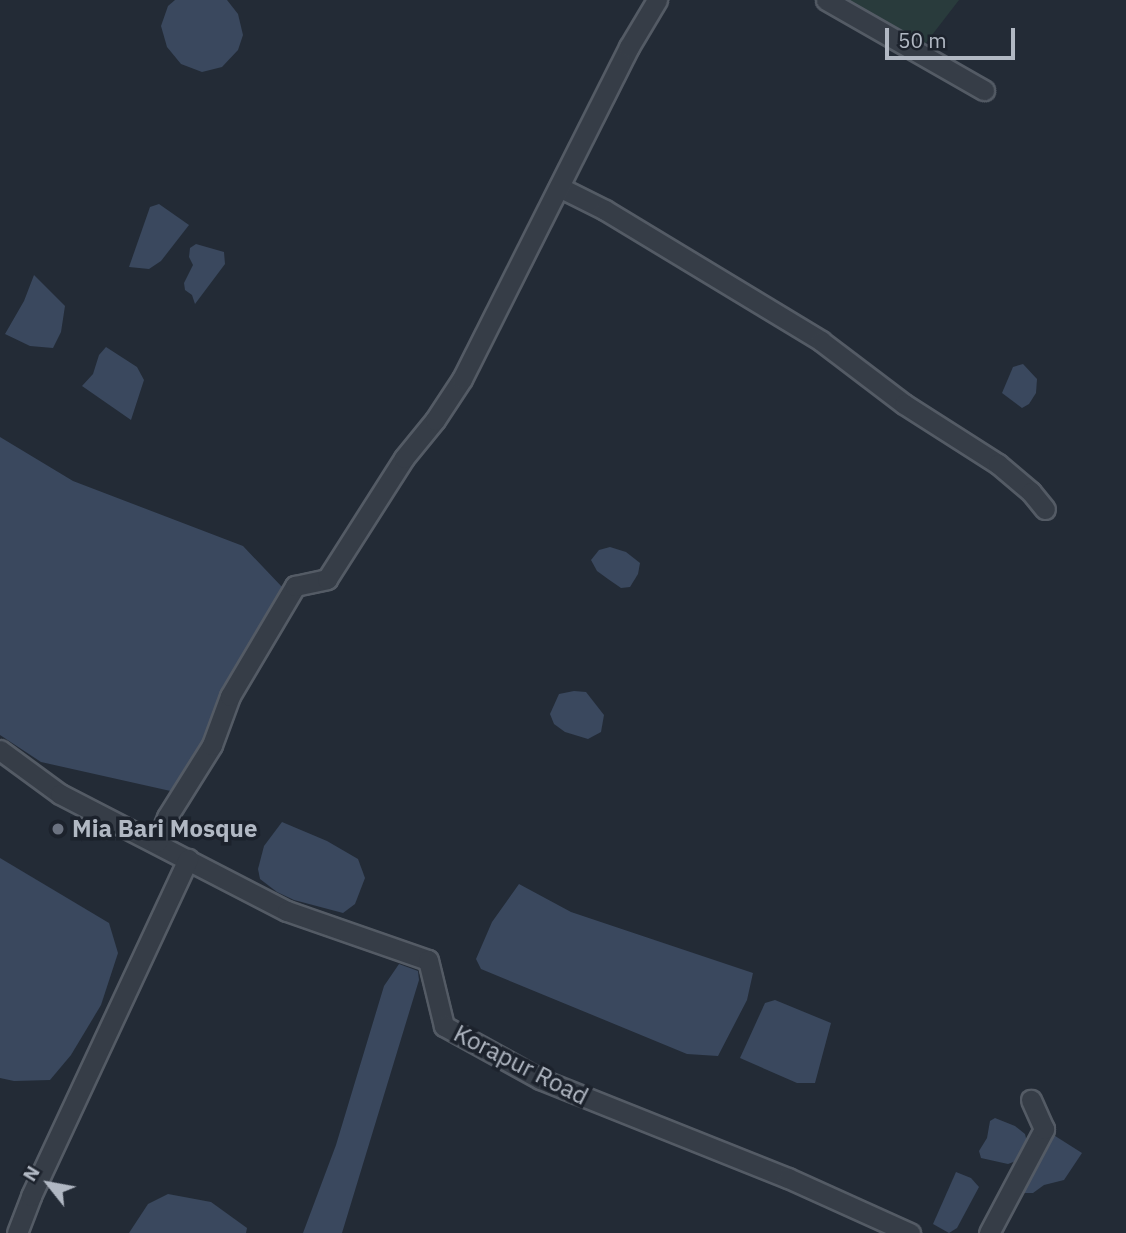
<!DOCTYPE html>
<html>
<head>
<meta charset="utf-8">
<style>
  body { margin:0 }
  #map { position:relative; width:1126px; height:1233px; overflow:hidden; background:#232b36; font-family:"IBM Plex Sans",sans-serif }
  div>[style] { position:absolute }
  .green>* { inset:0; background:#293b3c }
  .water>* { inset:0; background:#3a485e }
  .roads { filter:drop-shadow(2px 0 #545b65) drop-shadow(-2px 0 #545b65) drop-shadow(0 2px #545b65) drop-shadow(0 -2px #545b65) }
  .minor>* { height:19px; margin:-9.5px; padding:0 9.5px; transform-origin:9.5px; border-radius:9.5px; background:#363d47 }
  .dots>* { width:19px; height:19px; translate:-50% -50%; box-sizing:border-box; border:4px solid #1c222c; border-radius:50% }
  span { translate:-50% -50%; white-space:nowrap; text-align:center; line-height:1.15; -webkit-text-stroke:7px #1c222c; paint-order:stroke }
  .poi-label { font-size:24px; color:#b1b8c3; font-weight:700 }
  .left { translate:0 -50%; text-align:left }
  .street-label { font-size:24px; color:#b1b8c3 }
  .north { position:absolute; left:14px; top:1149px; width:70px; height:70px; -webkit-text-stroke:5px #1c222c; paint-order:stroke; rotate:301deg; font-size:19px; font-weight:700; line-height:28px; text-align:center; color:#b1b8c3 }
  .north::after { content:''; display:block; margin:auto; width:24px; height:32px; background:#b1b8c3; clip-path:polygon(50% 0,100% 100%,50% 72%,0 100%) }
  .scale { position:absolute; left:885px; top:28px; width:130px; height:32px; box-sizing:border-box; border:4px solid #b1b8c3; border-top:0; padding-left:9px; font-size:21px; line-height:24px; white-space:nowrap; color:#b1b8c3; -webkit-text-stroke:5px #1c222c; paint-order:stroke }
</style>
</head>
<body>
<div id="map">
  <div class="green">
    <i style="clip-path:polygon(848px 0,959px 0,922px 48px)"></i>
  </div>
  <div class="water">
    <i style="clip-path:polygon(175px 0,227px 0,238px 14px,243px 35px,238px 50px,222px 67px,202px 72px,181px 64px,167px 47px,161px 26px,168px 6px)"></i>
    <i style="clip-path:polygon(159px 204px,189px 225px,161px 261px,149px 269px,129px 267px,150px 207px)"></i>
    <i style="clip-path:polygon(196px 244px,224px 252px,225px 264px,195px 304px,192px 295px,185px 290px,184px 283px,193px 265px,189px 257px,190px 248px)"></i>
    <i style="clip-path:polygon(34px 275px,65px 306px,61px 332px,53px 348px,30px 346px,5px 334px,24px 301px)"></i>
    <i style="clip-path:polygon(106px 347px,137px 367px,144px 380px,131px 420px,82px 386px,93px 374px,99px 355px)"></i>
    <i style="clip-path:polygon(1023px 364px,1037px 379px,1036px 393px,1029px 404px,1022px 408px,1002px 393px,1013px 367px)"></i>
    <i style="clip-path:polygon(0 437px,73px 481px,243px 546px,283px 588px,251px 640px,205px 744px,175px 792px,41px 762px,0 735px)"></i>
    <i style="clip-path:polygon(610px 547px,626px 552px,640px 563px,638px 574px,630px 587px,621px 588px,608px 579px,597px 571px,591px 560px,599px 550px)"></i>
    <i style="clip-path:polygon(574px 691px,586px 692px,604px 715px,601px 732px,588px 739px,565px 732px,554px 724px,550px 714px,559px 694px)"></i>
    <i style="clip-path:polygon(282px 822px,327px 841px,358px 859px,365px 878px,355px 904px,343px 913px,294px 900px,277px 892px,260px 879px,258px 869px,264px 846px)"></i>
    <i style="clip-path:polygon(0 858px,109px 923px,118px 953px,101px 1005px,71px 1055px,50px 1080px,14px 1081px,0 1078px)"></i>
    <i style="clip-path:polygon(519px 884px,571px 912px,753px 973px,747px 1000px,718px 1056px,687px 1054px,481px 969px,476px 959px,492px 922px)"></i>
    <i style="clip-path:polygon(399px 964px,418px 971px,419px 980px,342px 1233px,303px 1233px,336px 1145px,384px 986px)"></i>
    <i style="clip-path:polygon(775px 1000px,831px 1023px,815px 1083px,797px 1083px,740px 1058px,765px 1003px)"></i>
    <i style="clip-path:polygon(995px 1118px,1015px 1126px,1025px 1134px,1027px 1142px,1021px 1159px,1008px 1164px,981px 1158px,979px 1151px,987px 1138px,990px 1121px)"></i>
    <i style="clip-path:polygon(1052px 1134px,1082px 1153px,1064px 1180px,1044px 1185px,1033px 1193px,1021px 1193px)"></i>
    <i style="clip-path:polygon(956px 1172px,971px 1178px,979px 1187px,957px 1228px,949px 1233px,933px 1224px)"></i>
    <i style="clip-path:polygon(168px 1194px,211px 1202px,247px 1228px,246px 1233px,129px 1233px,148px 1204px)"></i>
  </div>
  <div class="roads">
    <div class="minor">
      <i style="left:826px;top:0;width:182px;rotate:29.7deg"></i>
      <i style="left:559px;top:187px;width:51px;rotate:26.6deg"></i>
      <i style="left:605px;top:210px;width:253px;rotate:31.2deg"></i>
      <i style="left:821px;top:341px;width:104px;rotate:37.2deg"></i>
      <i style="left:904px;top:404px;width:112px;rotate:32.6deg"></i>
      <i style="left:998px;top:464px;width:43px;rotate:40.3deg"></i>
      <i style="left:1031px;top:492px;width:22px;rotate:51deg"></i>
      <i style="left:0;top:750px;width:74px;rotate:36.3deg"></i>
      <i style="left:60px;top:794px;width:255px;rotate:27.3deg"></i>
      <i style="left:287px;top:911px;width:149px;rotate:19.2deg"></i>
      <i style="left:428px;top:960px;width:68px;rotate:76.4deg"></i>
      <i style="left:444px;top:1026px;width:110px;rotate:28.9deg"></i>
      <i style="left:540px;top:1079px;width:267px;rotate:21.8deg"></i>
      <i style="left:788px;top:1178px;width:134px;rotate:24.3deg"></i>
      <i style="left:157px;top:842px;width:27px;rotate:-68deg"></i>
      <i style="left:167px;top:817px;width:85px;rotate:-58deg"></i>
      <i style="left:212px;top:745px;width:52px;rotate:-69.8deg"></i>
      <i style="left:230px;top:696px;width:128px;rotate:-59.4deg"></i>
      <i style="left:295px;top:586px;width:33px;rotate:-12deg"></i>
      <i style="left:327px;top:579px;width:143px;rotate:-57.5deg"></i>
      <i style="left:404px;top:458px;width:49px;rotate:-50.8deg"></i>
      <i style="left:435px;top:420px;width:49px;rotate:-56.6deg"></i>
      <i style="left:462px;top:379px;width:372px;rotate:-63.3deg"></i>
      <i style="left:629px;top:47px;width:55px;rotate:-59.2deg"></i>
      <i style="left:17px;top:1233px;width:40px;rotate:-69deg"></i>
      <i style="left:31px;top:1196px;width:372px;rotate:-65deg"></i>
      <i style="left:989px;top:1233px;width:118px;rotate:-62.1deg"></i>
      <i style="left:1044px;top:1129px;width:32px;rotate:-114deg"></i>
    </div>
  </div>
  <div class="dots">
    <i style="left:58px;top:829px;background:#6b7280"></i>
  </div>
  <div class="poi-label">
    <span class="left" style="left:72px;top:829px">Mia Bari Mosque</span>
  </div>
  <div class="street-label">
    <span style="left:521px;top:1065px;rotate:27deg">Korapur Road</span>
  </div>
  <div class="north">N</div>
  <div class="scale">50 m</div>
</div>
</body>
</html>
